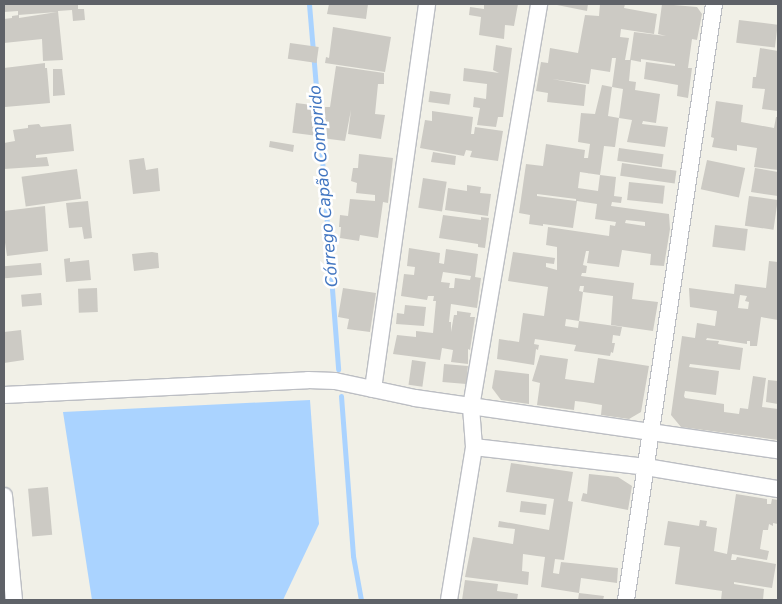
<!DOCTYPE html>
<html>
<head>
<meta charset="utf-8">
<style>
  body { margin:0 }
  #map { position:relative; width:782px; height:604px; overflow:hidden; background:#f1f0e7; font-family:"DejaVu Sans",sans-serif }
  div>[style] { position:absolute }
  .water>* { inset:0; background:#aad3ff }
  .stream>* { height:5px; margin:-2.5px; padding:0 2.5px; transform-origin:2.5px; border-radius:2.5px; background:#aad3ff }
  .building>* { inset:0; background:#cccac4; transform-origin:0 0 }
  .roads { filter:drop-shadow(1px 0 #bcbec3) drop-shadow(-1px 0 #bcbec3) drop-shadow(0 1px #bcbec3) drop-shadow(0 -1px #bcbec3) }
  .minor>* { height:16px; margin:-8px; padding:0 8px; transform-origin:8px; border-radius:8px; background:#fff }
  span { translate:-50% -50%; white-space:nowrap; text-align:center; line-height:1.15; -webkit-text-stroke:5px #fff; paint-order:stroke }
  .water-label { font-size:16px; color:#4276c1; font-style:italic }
  .frame { position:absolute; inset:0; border:5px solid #5f6268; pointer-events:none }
</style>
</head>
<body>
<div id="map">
  <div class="water">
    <i style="clip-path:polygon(310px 400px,319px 524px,283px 600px,92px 600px,63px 412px)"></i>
  </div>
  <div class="stream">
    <i style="left:309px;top:4px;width:107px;rotate:85.2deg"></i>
    <i style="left:319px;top:120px;width:250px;rotate:85.6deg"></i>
    <i style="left:341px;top:396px;width:160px;rotate:85.7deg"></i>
    <i style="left:353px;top:556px;width:45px;rotate:79.7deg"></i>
  </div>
  <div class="building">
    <i style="clip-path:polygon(4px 4px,78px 4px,78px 9px,84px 9px,85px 20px,73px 21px,72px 10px,58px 11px,63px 60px,43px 61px,42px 39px,4px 43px,4px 19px,12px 18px,12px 16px,19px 15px,19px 18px,57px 12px,18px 15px,18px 11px,4px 12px)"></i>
    <i style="clip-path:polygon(329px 4px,368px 4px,366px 19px,327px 14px)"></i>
    <i style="clip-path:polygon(484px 4px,518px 4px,514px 26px,505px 25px,504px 39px,479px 35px,481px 17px,469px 15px,470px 7px,484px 9px)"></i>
    <i style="clip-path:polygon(552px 4px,588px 4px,587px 11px)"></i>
    <i style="clip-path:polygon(600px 4px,625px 4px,624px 8px,657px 14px,654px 34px,621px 29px,620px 37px,629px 38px,625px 60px,630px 60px,634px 32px,666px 36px,658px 34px,662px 4px,697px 7px,702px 14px,697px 40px,692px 39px,688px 68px,692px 68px,688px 98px,677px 96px,678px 85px,644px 79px,646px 62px,675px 66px,675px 64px,641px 59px,641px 62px,631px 60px,629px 81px,636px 82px,635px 90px,660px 94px,656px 123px,643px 121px,642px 124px,668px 127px,665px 147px,627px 142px,632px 120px,619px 118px,623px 89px,612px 87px,616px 58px,612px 58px,610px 72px,591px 69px,589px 84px,552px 79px,586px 85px,584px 106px,547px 102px,548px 93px,536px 91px,541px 62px,548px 63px,550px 48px,578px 53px,585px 15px,599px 16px)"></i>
    <i style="left:739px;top:20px;width:39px;height:23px;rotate:7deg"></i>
    <i style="clip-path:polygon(333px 27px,391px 37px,385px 72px,325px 63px,326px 57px,329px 58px)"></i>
    <i style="left:290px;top:43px;width:29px;height:16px;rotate:8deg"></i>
    <i style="clip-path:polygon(496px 45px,512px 48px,503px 117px,498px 117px,496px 127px,477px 125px,480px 108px,473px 107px,474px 97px,486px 99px,487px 84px,463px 81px,464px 68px,499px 73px,493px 70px)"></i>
    <i style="clip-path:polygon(760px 48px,778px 51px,778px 111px,762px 109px,765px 89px,752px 88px,753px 77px,756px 77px)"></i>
    <i style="clip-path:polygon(45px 63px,45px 68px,47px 68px,50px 103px,5px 107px,4px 68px)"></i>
    <i style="clip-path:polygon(336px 66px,384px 73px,384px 84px,378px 84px,375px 114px,385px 115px,381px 139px,348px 134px,351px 110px,345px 141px,321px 138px,325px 107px,330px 107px)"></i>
    <i style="clip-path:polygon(53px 69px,62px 69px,65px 95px,53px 96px)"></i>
    <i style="clip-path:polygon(evenodd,602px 85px,612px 87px,608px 116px,619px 118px,615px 147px,604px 146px,600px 175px,580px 172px,578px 188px,598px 191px,600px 175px,616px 177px,614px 196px,622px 197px,621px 203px,612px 202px,611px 206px,669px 214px,670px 229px,664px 266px,650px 265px,651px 254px,622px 250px,619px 267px,587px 263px,589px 251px,586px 251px,583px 265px,587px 266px,586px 273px,582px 273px,581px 276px,634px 283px,632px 299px,658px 302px,653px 331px,611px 325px,613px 296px,583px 292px,584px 286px,580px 286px,579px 291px,583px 292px,579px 321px,622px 327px,620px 336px,613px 335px,612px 343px,615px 343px,613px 353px,611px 352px,610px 356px,574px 351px,576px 345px,535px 339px,534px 344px,539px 345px,538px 350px,536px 349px,534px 365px,497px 359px,499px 339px,519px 342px,523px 313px,544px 316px,548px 287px,508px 281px,513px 252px,555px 258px,554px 264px,546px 263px,546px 267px,557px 270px,557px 247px,546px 245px,548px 227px,609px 236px,610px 225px,615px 226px,616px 222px,595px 219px,597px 204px,577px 201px,573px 228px,543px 224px,543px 226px,529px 224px,530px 215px,519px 213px,526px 164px,543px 166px,546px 144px,585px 150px,584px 158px,588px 158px,590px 144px,578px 142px,581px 113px,595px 114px,602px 85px,537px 194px,576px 199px,576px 201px,537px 196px,537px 194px,602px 85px,626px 220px,645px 222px,645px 226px,625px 223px,626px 220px,602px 85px,566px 319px,579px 321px,578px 328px,565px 326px,566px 319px)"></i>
    <i style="left:430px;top:91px;width:21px;height:11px;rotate:8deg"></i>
    <i style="clip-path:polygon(716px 101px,743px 105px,741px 122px,774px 128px,776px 117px,778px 117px,778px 170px,754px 167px,757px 148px,737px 145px,737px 151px,712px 147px,714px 138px,711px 137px)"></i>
    <i style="left:296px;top:103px;width:26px;height:30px;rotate:7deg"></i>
    <i style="clip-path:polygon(432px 111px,473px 117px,471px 134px,474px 134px,475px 127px,503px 131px,498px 161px,470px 157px,472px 151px,466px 150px,464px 156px,420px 148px,425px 120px,432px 121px)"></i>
    <i style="clip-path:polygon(39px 124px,41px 127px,71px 124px,74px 151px,36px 155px,36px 158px,47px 157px,49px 166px,4px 169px,4px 143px,15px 141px,13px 130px,28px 128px,28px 125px)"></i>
    <i style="clip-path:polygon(270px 141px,294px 145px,293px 152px,269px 147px)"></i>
    <i style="left:619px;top:148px;width:45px;height:13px;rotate:8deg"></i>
    <i style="clip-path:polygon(433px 152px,456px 156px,455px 165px,431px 162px)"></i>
    <i style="clip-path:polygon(359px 154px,393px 158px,388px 203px,383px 202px,378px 238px,360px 235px,359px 241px,340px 238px,341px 227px,339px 227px,340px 215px,348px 216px,350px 199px,375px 201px,375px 195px,356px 193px,357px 183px,351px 181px,353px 168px,358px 168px)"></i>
    <i style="clip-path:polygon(144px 158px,146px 170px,158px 168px,160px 191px,133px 194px,129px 160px)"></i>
    <i style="left:707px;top:160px;width:39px;height:30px;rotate:12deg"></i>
    <i style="left:622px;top:163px;width:55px;height:13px;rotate:8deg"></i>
    <i style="clip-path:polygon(755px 168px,778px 172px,778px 196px,751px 192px)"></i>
    <i style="left:77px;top:169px;width:30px;height:56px;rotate:82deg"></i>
    <i style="left:423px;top:178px;width:24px;height:30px;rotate:9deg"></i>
    <i style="left:629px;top:182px;width:36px;height:18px;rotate:6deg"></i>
    <i style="clip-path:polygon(467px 185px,481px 187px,480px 193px,491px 194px,488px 216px,445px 210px,448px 188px,467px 191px)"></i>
    <i style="left:749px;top:196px;width:29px;height:30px;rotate:8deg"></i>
    <i style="clip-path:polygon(88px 201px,92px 238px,84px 239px,82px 227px,69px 228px,66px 203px)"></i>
    <i style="clip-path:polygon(45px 206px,48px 251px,7px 256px,4px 236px,4px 211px)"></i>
    <i style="clip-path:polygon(443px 215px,481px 220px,481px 217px,489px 218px,485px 248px,478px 247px,478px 244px,439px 238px)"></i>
    <i style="left:715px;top:225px;width:33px;height:22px;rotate:7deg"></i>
    <i style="clip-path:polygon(evenodd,409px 248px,440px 253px,439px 263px,444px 264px,446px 249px,478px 254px,475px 277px,481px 278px,477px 308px,451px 304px,449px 322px,451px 322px,451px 332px,454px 315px,457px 315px,457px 311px,471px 313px,470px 317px,475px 317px,470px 350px,468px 349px,468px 364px,451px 362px,453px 350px,442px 348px,440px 360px,393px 354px,397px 335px,416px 337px,416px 331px,433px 333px,436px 301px,433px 301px,434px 296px,428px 296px,427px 300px,401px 296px,404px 274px,414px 275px,415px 267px,407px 266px,409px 248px,443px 272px,471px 276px,470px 280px,455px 278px,454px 288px,449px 288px,450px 283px,441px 282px,443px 272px)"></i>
    <i style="clip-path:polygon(152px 252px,158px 253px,159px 268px,134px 271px,132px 254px)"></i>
    <i style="clip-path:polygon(70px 258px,70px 262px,89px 260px,91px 280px,66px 282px,64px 259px)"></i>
    <i style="clip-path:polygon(evenodd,769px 261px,778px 262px,778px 320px,761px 317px,757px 346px,750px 346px,750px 341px,747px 341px,747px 344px,707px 338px,706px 340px,719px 341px,718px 344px,743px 348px,740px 370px,690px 364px,689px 367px,719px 371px,716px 395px,685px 391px,684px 396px,685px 398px,724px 404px,724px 412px,739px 414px,740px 408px,748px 409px,753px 376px,766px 378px,762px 407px,778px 409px,778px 440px,681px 427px,671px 415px,682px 336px,695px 338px,697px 323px,715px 326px,717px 311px,690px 307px,689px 288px,734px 294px,735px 284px,766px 288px,769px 261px,740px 295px,747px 296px,745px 301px,749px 302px,748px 309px,738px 308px,740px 295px)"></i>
    <i style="left:41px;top:263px;width:12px;height:37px;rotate:85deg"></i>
    <i style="left:97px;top:288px;width:24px;height:19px;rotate:88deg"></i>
    <i style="clip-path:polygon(343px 288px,376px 293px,370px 332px,347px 329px,349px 319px,338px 317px)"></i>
    <i style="left:41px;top:293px;width:12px;height:20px;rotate:85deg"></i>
    <i style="clip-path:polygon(405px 305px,426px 307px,424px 326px,396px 324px,397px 313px,404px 314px)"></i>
    <i style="clip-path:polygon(21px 330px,24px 360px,4px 363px,4px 332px)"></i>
    <i style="clip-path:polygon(540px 355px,568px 359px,565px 379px,594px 383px,598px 358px,649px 366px,641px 412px,629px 419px,601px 415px,602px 405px,584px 402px,575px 401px,574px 410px,537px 405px,540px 383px,532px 381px)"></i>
    <i style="left:412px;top:360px;width:14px;height:25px;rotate:8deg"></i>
    <i style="left:444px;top:364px;width:24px;height:18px;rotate:5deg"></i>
    <i style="clip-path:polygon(495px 370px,529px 374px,529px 404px,501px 400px,492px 388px)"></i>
    <i style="clip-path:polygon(768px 380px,778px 381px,778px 404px,766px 402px)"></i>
    <i style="clip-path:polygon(511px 463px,573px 472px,568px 501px,573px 502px,564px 560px,555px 559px,553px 573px,559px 574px,561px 562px,618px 568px,617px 583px,581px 578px,579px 593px,604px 596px,603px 600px,578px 600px,579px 593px,541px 587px,545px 557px,537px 556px,523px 554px,522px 571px,529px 572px,528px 585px,465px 577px,473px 537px,513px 544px,515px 529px,498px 527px,499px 521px,549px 530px,554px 499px,506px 492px)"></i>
    <i style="clip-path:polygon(589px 474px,618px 477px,632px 486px,628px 510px,581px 501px,583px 493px,587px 494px)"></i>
    <i style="left:48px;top:487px;width:48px;height:20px;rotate:85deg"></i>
    <i style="clip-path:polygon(736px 494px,767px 499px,767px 504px,771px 504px,772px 499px,778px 500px,778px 524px,773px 523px,773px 526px,769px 524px,768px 530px,763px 530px,760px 549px,769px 551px,767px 560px,732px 554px,731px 560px,736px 560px,737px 557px,776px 564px,772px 588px,734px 582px,734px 584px,764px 589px,763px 600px,721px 600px,722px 591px,675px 584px,680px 547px,664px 545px,668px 521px,699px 526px,700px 520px,707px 521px,706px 526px,717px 528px,714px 551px,727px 554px)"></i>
    <i style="left:521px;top:501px;width:26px;height:11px;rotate:7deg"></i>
    <i style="clip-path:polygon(465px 580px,498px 584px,497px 591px,518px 594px,517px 600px,462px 600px)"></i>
  </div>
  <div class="roads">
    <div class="minor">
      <i style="left:373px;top:389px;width:389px;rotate:-82deg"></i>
      <i style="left:4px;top:395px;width:304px;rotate:-2.8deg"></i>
      <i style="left:308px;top:380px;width:27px;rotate:2deg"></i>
      <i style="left:335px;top:381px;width:82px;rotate:12deg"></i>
      <i style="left:415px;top:398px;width:367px;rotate:8.2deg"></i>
      <i style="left:474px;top:447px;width:173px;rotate:6.6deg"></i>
      <i style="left:646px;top:467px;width:134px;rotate:9.5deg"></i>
      <i style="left:4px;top:496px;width:104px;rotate:84.5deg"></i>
      <i style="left:449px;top:600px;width:155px;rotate:-80.7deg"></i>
      <i style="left:474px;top:447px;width:40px;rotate:-94.3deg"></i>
      <i style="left:471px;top:407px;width:409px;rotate:-80.4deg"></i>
      <i style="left:626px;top:600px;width:602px;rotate:-81.6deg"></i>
    </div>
  </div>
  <div class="water-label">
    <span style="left:324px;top:186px;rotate:-95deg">Córrego Capão Comprido</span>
  </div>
  <div class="frame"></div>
</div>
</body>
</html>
